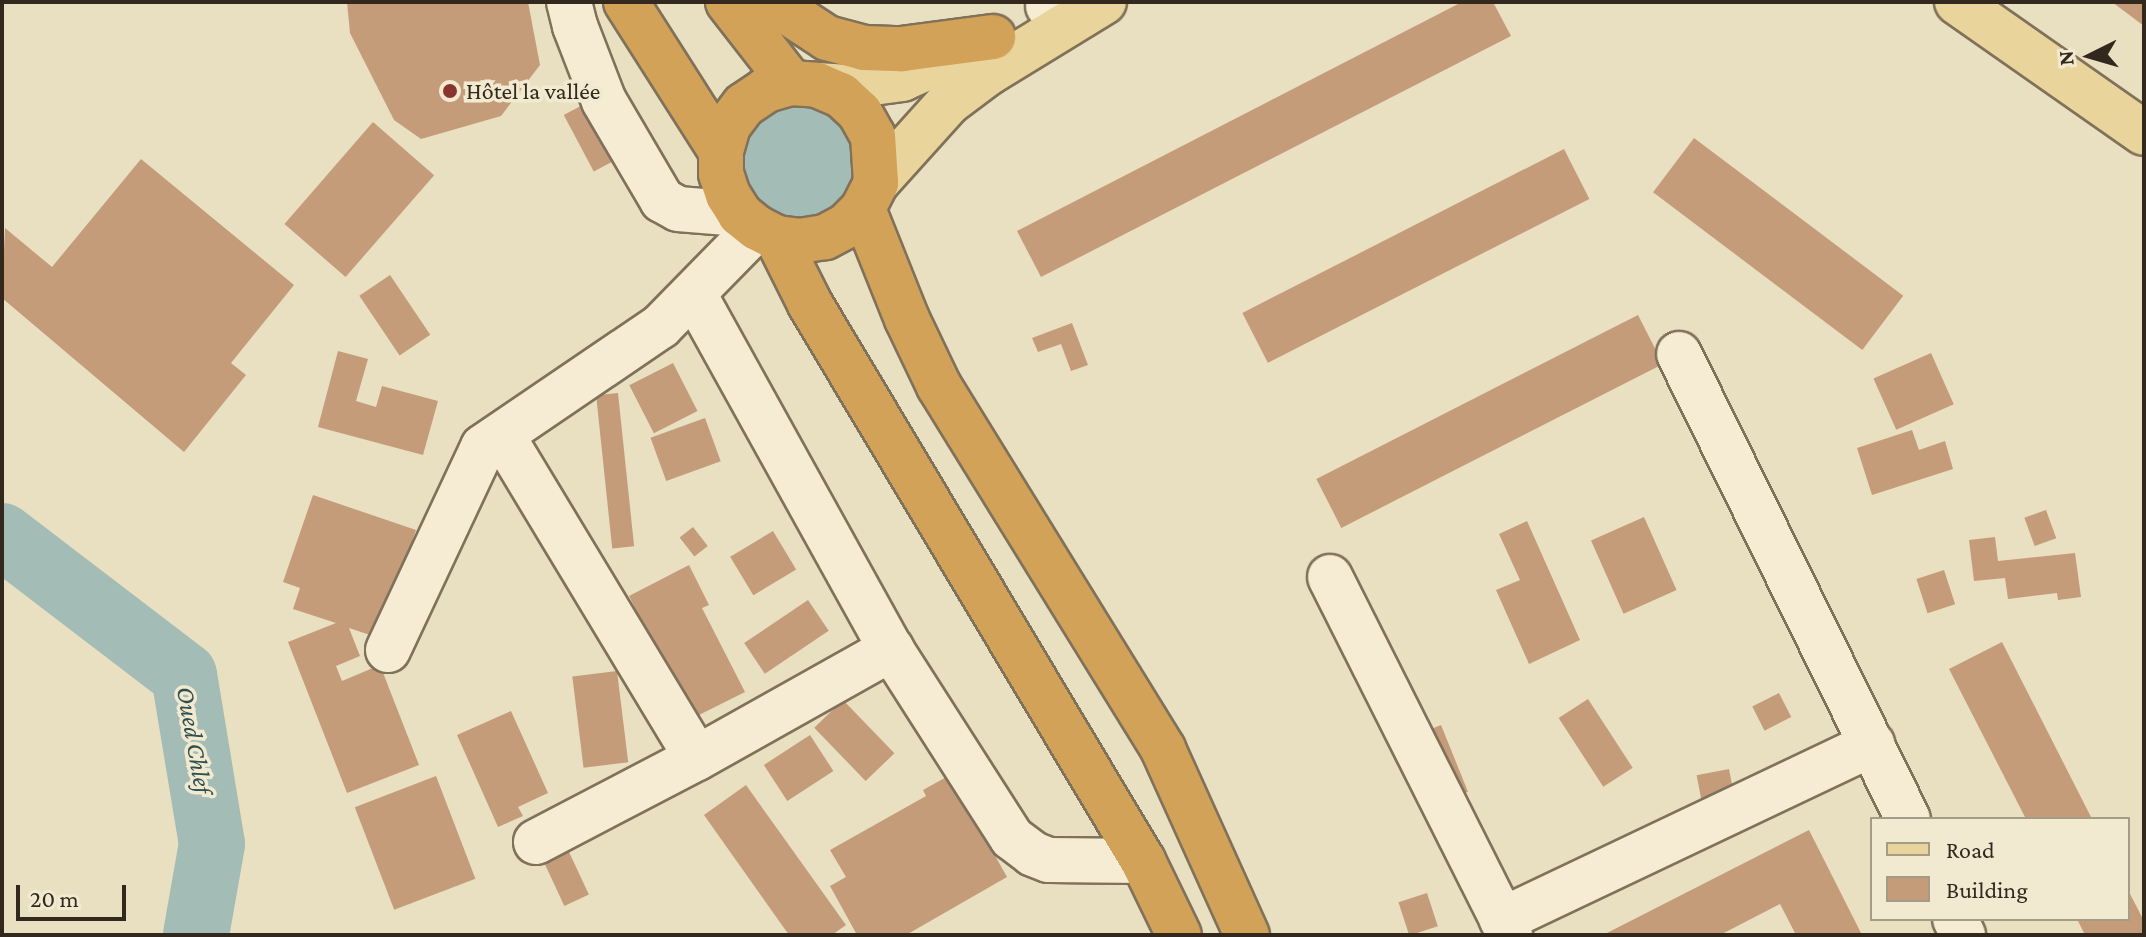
<!DOCTYPE html>
<html>
<head>
<meta charset="utf-8">
<style>
  body { margin:0 }
  #map { position:relative; width:2146px; height:937px; overflow:hidden; background:#e9dfc1; font-family:"Crimson Pro",serif }
  div>[style] { position:absolute }
  .water>* { inset:0; background:#a3bcb6 }
  .round { border-radius:50% }
  .river>* { height:66px; margin:-33px; padding:0 33px; transform-origin:33px; border-radius:33px; background:#a3bcb6 }
  .building>* { inset:0; background:#c49c7a; transform-origin:0 0 }
  .roads { filter:drop-shadow(2px 0 #80715a) drop-shadow(-2px 0 #80715a) drop-shadow(0 2px #80715a) drop-shadow(0 -2px #80715a) }
  .minor>* { height:44px; margin:-22px; padding:0 22px; transform-origin:22px; border-radius:22px; background:#f5ecd3 }
  .major>* { height:44px; margin:-22px; padding:0 22px; transform-origin:22px; border-radius:22px; background:#e9d59b }
  .highway>* { height:44px; margin:-22px; padding:0 22px; transform-origin:22px; border-radius:22px; background:#d1a258 }
  .dots>* { width:22px; height:22px; translate:-50% -50%; box-sizing:border-box; border:4px solid #f1e9d0; border-radius:50% }
  span { translate:-50% -50%; white-space:nowrap; text-align:center; line-height:1.15; -webkit-text-stroke:7px #f1e9d0; paint-order:stroke }
  .poi-label { font-size:24px; color:#32281d }
  .left { translate:0 -50%; text-align:left }
  .water-label { font-size:26px; color:#2e5050; font-style:italic }
  .frame { position:absolute; inset:0; border:4px solid #32281d; pointer-events:none }
  .legend { position:absolute; left:1870px; top:817px; width:260px; height:104px; box-sizing:border-box; background:#f1e9d0; border:2px solid #a59c88; margin:0; padding:10px 14px; list-style:none; font-size:24px; color:#32281d }
  .legend li { display:flex; align-items:center; gap:16px; height:40px }
  .legend b { width:40px; border:2px solid #a59c88 }
  .north { position:absolute; left:2050px; top:16px; width:80px; height:80px; -webkit-text-stroke:6px #f1e9d0; paint-order:stroke; rotate:265deg; font-size:22px; font-weight:700; line-height:32px; text-align:center; color:#32281d }
  .north::after { content:''; display:block; margin:auto; width:28px; height:36px; background:#32281d; clip-path:polygon(50% 0,100% 100%,50% 72%,0 100%) }
  .scale { position:absolute; left:16px; top:885px; width:110px; height:36px; box-sizing:border-box; border:4px solid #32281d; border-top:0; padding-left:10px; font-size:24px; line-height:28px; white-space:nowrap; color:#32281d; -webkit-text-stroke:6px #f1e9d0; paint-order:stroke }
</style>
</head>
<body>
<div id="map">
  <div class="water">
    <i class="round" style="left:739px;top:103px;width:118px;height:118px"></i>
  </div>
  <div class="river">
    <i style="left:2px;top:536px;width:229px;rotate:37.4deg"></i>
    <i style="left:184px;top:675px;width:171px;rotate:80.6deg"></i>
    <i style="left:212px;top:844px;width:92px;rotate:100deg"></i>
  </div>
  <div class="building">
    <i style="clip-path:polygon(347px 2px,528px 2px,540px 65px,501px 116px,421px 139px,394px 120px,350px 33px)"></i>
    <i style="clip-path:polygon(1462px 2px,1493px 2px,1511px 36px,1041px 277px,1017px 231px)"></i>
    <i style="clip-path:polygon(2112px 2px,2144px 2px,2144px 26px)"></i>
    <i style="left:592px;top:100px;width:64px;height:32px;rotate:62deg"></i>
    <i style="left:373px;top:122px;width:81px;height:135px;rotate:41deg"></i>
    <i style="left:1694px;top:138px;width:262px;height:68px;rotate:37deg"></i>
    <i style="left:1564px;top:149px;width:56px;height:361px;rotate:63deg"></i>
    <i style="clip-path:polygon(141px 159px,294px 285px,231px 363px,246px 375px,184px 452px,2px 298px,5px 228px,52px 267px)"></i>
    <i style="left:390px;top:275px;width:72px;height:37px;rotate:56deg"></i>
    <i style="left:1638px;top:315px;width:55px;height:361px;rotate:63deg"></i>
    <i style="clip-path:polygon(1072px 323px,1088px 365px,1071px 371px,1061px 344px,1038px 352px,1032px 338px)"></i>
    <i style="clip-path:polygon(338px 351px,368px 359px,356px 401px,376px 407px,382px 386px,438px 401px,423px 455px,318px 427px)"></i>
    <i style="left:1931px;top:353px;width:56px;height:63px;rotate:66deg"></i>
    <i style="left:673px;top:363px;width:54px;height:49px;rotate:63deg"></i>
    <i style="left:618px;top:393px;width:154px;height:22px;rotate:84deg"></i>
    <i style="left:705px;top:418px;width:46px;height:58px;rotate:70deg"></i>
    <i style="clip-path:polygon(1912px 430px,1919px 450px,1945px 441px,1953px 469px,1872px 495px,1857px 448px)"></i>
    <i style="clip-path:polygon(313px 495px,416px 530px,379px 638px,349px 628px,360px 656px,336px 666px,342px 681px,380px 665px,419px 765px,347px 793px,288px 642px,336px 623px,293px 609px,300px 588px,283px 582px)"></i>
    <i style="left:2046px;top:510px;width:30px;height:23px;rotate:70deg"></i>
    <i style="left:1644px;top:517px;width:80px;height:58px;rotate:66deg"></i>
    <i style="clip-path:polygon(1527px 521px,1580px 640px,1529px 664px,1496px 590px,1520px 580px,1499px 534px)"></i>
    <i style="left:693px;top:527px;width:24px;height:17px;rotate:52deg"></i>
    <i style="left:773px;top:531px;width:45px;height:50px;rotate:59deg"></i>
    <i style="clip-path:polygon(1995px 537px,1998px 561px,2075px 553px,2081px 597px,2058px 600px,2057px 593px,2008px 599px,2005px 578px,1974px 581px,1969px 540px)"></i>
    <i style="clip-path:polygon(689px 565px,709px 605px,702px 608px,745px 692px,691px 719px,629px 596px)"></i>
    <i style="left:1944px;top:570px;width:36px;height:29px;rotate:72deg"></i>
    <i style="left:808px;top:600px;width:37px;height:77px;rotate:56deg"></i>
    <i style="clip-path:polygon(2002px 642px,2092px 819px,2026px 819px,1949px 669px)"></i>
    <i style="left:617px;top:671px;width:92px;height:45px;rotate:83deg"></i>
    <i style="left:1779px;top:693px;width:27px;height:30px;rotate:63deg"></i>
    <i style="left:1588px;top:699px;width:82px;height:35px;rotate:57deg"></i>
    <i style="left:843px;top:700px;width:74px;height:40px;rotate:46deg"></i>
    <i style="clip-path:polygon(511px 711px,548px 793px,518px 807px,523px 816px,498px 827px,457px 735px)"></i>
    <i style="left:1441px;top:725px;width:72px;height:22px;rotate:68deg"></i>
    <i style="left:810px;top:735px;width:43px;height:55px;rotate:57deg"></i>
    <i style="left:1729px;top:769px;width:36px;height:33px;rotate:79deg"></i>
    <i style="clip-path:polygon(950px 775px,1007px 877px,906px 935px,857px 935px,830px 886px,846px 877px,830px 850px,926px 796px,923px 790px)"></i>
    <i style="left:436px;top:776px;width:110px;height:87px;rotate:69deg"></i>
    <i style="clip-path:polygon(746px 785px,846px 925px,832px 935px,789px 935px,704px 815px)"></i>
    <i style="clip-path:polygon(1809px 830px,1862px 935px,1796px 935px,1780px 904px,1720px 935px,1603px 935px)"></i>
    <i style="left:569px;top:852px;width:47px;height:27px;rotate:65deg"></i>
    <i style="clip-path:polygon(2128px 890px,2144px 921px,2144px 935px,2085px 935px,2077px 919px,2128px 919px)"></i>
    <i style="left:1427px;top:893px;width:35px;height:30px;rotate:72deg"></i>
  </div>
  <div class="roads">
    <div class="minor">
      <i style="left:569px;top:2px;width:25px;rotate:76deg"></i>
      <i style="left:575px;top:26px;width:80px;rotate:68.9deg"></i>
      <i style="left:604px;top:101px;width:115px;rotate:59.6deg"></i>
      <i style="left:662px;top:200px;width:18px;rotate:29deg"></i>
      <i style="left:678px;top:209px;width:62px;rotate:4.6deg"></i>
      <i style="left:1048px;top:6px;width:4px;rotate:-63deg"></i>
      <i style="left:694px;top:294px;width:406px;rotate:61deg"></i>
      <i style="left:891px;top:649px;width:224px;rotate:57.4deg"></i>
      <i style="left:1012px;top:838px;width:26px;rotate:37deg"></i>
      <i style="left:1033px;top:854px;width:17px;rotate:21deg"></i>
      <i style="left:1049px;top:860px;width:94px;rotate:0.6deg"></i>
      <i style="left:1679px;top:354px;width:518px;rotate:63.78deg"></i>
      <i style="left:502px;top:435px;width:377px;rotate:58.9deg"></i>
      <i style="left:1330px;top:577px;width:401px;rotate:63.3deg"></i>
      <i style="left:388px;top:650px;width:224px;rotate:-64.9deg"></i>
      <i style="left:483px;top:447px;width:215px;rotate:-34.2deg"></i>
      <i style="left:661px;top:326px;width:137px;rotate:-45.6deg"></i>
      <i style="left:536px;top:842px;width:182px;rotate:-27.6deg"></i>
      <i style="left:697px;top:758px;width:223px;rotate:-29.3deg"></i>
      <i style="left:1955px;top:919px;width:18px;rotate:63deg"></i>
      <i style="left:1502px;top:920px;width:410px;rotate:-25.4deg"></i>
    </div>
    <div class="major">
      <i style="left:1957px;top:2px;width:228px;rotate:35deg"></i>
      <i style="left:817px;top:85px;width:26px;rotate:4deg"></i>
      <i style="left:843px;top:87px;width:60px;rotate:-7.7deg"></i>
      <i style="left:902px;top:79px;width:93px;rotate:-24.1deg"></i>
      <i style="left:876px;top:183px;width:108px;rotate:-48deg"></i>
      <i style="left:948px;top:103px;width:50px;rotate:-36.9deg"></i>
      <i style="left:988px;top:73px;width:136px;rotate:-31.5deg"></i>
    </div>
    <div class="highway">
      <i style="left:626px;top:2px;width:177px;rotate:57.5deg"></i>
      <i style="left:728px;top:2px;width:103px;rotate:52.1deg"></i>
      <i style="left:791px;top:83px;width:26px;rotate:4deg"></i>
      <i style="left:817px;top:85px;width:26px;rotate:23deg"></i>
      <i style="left:841px;top:95px;width:26px;rotate:43deg"></i>
      <i style="left:860px;top:113px;width:26px;rotate:61deg"></i>
      <i style="left:873px;top:136px;width:47px;rotate:86.3deg"></i>
      <i style="left:876px;top:183px;width:29px;rotate:117deg"></i>
      <i style="left:863px;top:209px;width:24px;rotate:135deg"></i>
      <i style="left:846px;top:226px;width:24px;rotate:152deg"></i>
      <i style="left:825px;top:237px;width:24px;rotate:171deg"></i>
      <i style="left:801px;top:241px;width:24px;rotate:-173deg"></i>
      <i style="left:777px;top:238px;width:22px;rotate:-153deg"></i>
      <i style="left:757px;top:228px;width:22px;rotate:-141deg"></i>
      <i style="left:740px;top:214px;width:22px;rotate:-122deg"></i>
      <i style="left:728px;top:195px;width:22px;rotate:-108deg"></i>
      <i style="left:721px;top:174px;width:23px;rotate:-90deg"></i>
      <i style="left:721px;top:151px;width:26px;rotate:-74deg"></i>
      <i style="left:728px;top:126px;width:26px;rotate:-53deg"></i>
      <i style="left:744px;top:105px;width:27px;rotate:-34deg"></i>
      <i style="left:766px;top:90px;width:26px;rotate:-16deg"></i>
      <i style="left:772px;top:2px;width:66px;rotate:33.2deg"></i>
      <i style="left:827px;top:38px;width:38px;rotate:15deg"></i>
      <i style="left:864px;top:48px;width:38px;rotate:2deg"></i>
      <i style="left:902px;top:49px;width:92px;rotate:-7.5deg"></i>
      <i style="left:863px;top:209px;width:118px;rotate:68.2deg"></i>
      <i style="left:907px;top:319px;width:74px;rotate:64.5deg"></i>
      <i style="left:939px;top:386px;width:427px;rotate:58.3deg"></i>
      <i style="left:1163px;top:749px;width:204px;rotate:65.7deg"></i>
      <i style="left:777px;top:238px;width:74px;rotate:63.4deg"></i>
      <i style="left:810px;top:304px;width:649px;rotate:59.13deg"></i>
      <i style="left:1143px;top:861px;width:82px;rotate:64.1deg"></i>
    </div>
  </div>
  <div class="dots">
    <i style="left:450px;top:91px;background:#8a3430"></i>
  </div>
  <div class="poi-label">
    <span class="left" style="left:466px;top:91px">Hôtel la vallée</span>
  </div>
  <div class="water-label">
    <span style="left:194px;top:740px;rotate:80deg">Oued Chlef</span>
  </div>
  <div class="frame"></div>
  <ul class="legend">
  <li><b style="height:10px;background:#e9d59b"></b>Road</li>
  <li><b style="height:22px;background:#c49c7a"></b>Building</li>
  </ul>
  <div class="north">N</div>
  <div class="scale">20 m</div>
</div>
</body>
</html>
